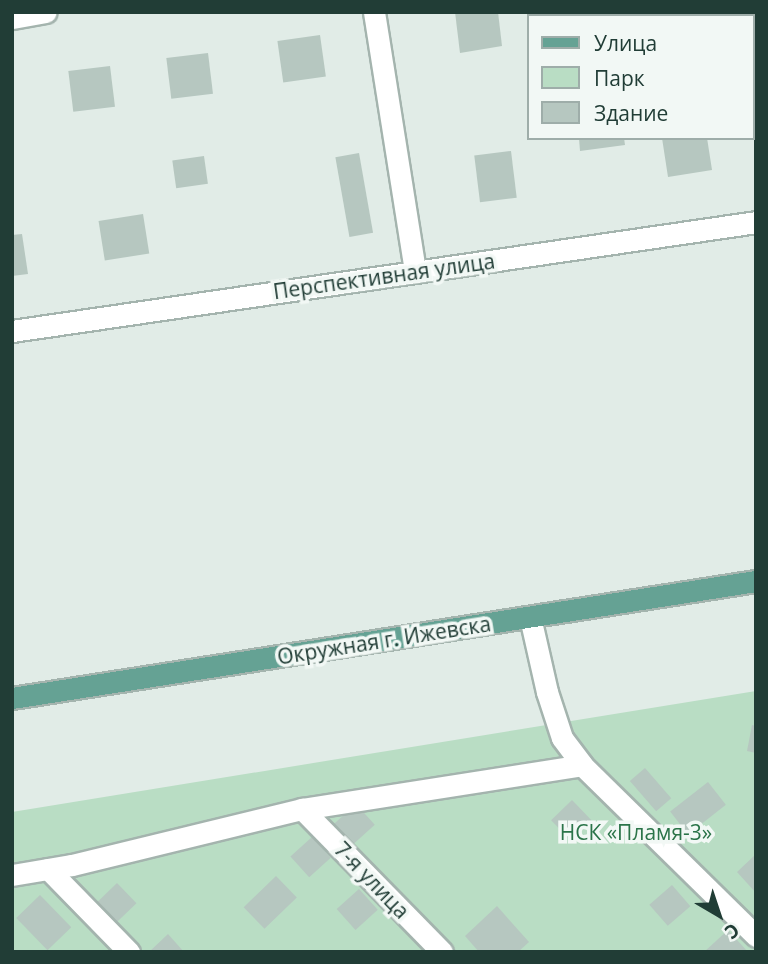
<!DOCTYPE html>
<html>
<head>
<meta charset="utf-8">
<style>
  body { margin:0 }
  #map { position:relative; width:768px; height:964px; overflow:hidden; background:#e1ece7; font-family:"Open Sans",sans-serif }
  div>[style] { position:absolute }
  .green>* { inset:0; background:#b9ddc4 }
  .building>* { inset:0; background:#b6c7c0; transform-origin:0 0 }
  .roads { filter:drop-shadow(2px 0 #a4b4ae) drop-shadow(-2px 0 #a4b4ae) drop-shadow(0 2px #a4b4ae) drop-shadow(0 -2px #a4b4ae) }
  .minor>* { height:21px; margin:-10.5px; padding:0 10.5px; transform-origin:10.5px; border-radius:10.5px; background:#fff }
  .major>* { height:21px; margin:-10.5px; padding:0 10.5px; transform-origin:10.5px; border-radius:10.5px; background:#65a294 }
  span { translate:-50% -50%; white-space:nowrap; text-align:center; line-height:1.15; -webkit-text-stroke:7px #f2f8f5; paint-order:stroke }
  .street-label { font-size:21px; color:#213d36 }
  .park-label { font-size:21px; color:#2b7449 }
  .frame { position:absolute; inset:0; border:14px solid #213d36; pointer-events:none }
  .legend { position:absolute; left:527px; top:14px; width:228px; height:126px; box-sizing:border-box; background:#f2f8f5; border:2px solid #9eada9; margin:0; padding:9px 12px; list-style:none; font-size:21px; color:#213d36 }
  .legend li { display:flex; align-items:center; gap:14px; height:35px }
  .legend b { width:35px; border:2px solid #9eada9 }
  .north { position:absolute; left:684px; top:880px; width:70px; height:70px; -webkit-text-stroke:5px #f2f8f5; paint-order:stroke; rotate:141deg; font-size:19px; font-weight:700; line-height:28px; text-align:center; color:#213d36 }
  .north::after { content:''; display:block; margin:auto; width:24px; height:32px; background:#213d36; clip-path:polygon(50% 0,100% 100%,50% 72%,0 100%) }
</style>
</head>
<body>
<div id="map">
  <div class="green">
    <i style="clip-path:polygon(756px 691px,756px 952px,12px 952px,12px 812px)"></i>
  </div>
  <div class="building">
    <i style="clip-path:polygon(455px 12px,498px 12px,502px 46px,460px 53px)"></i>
    <i style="left:536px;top:12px;width:43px;height:4px"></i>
    <i style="clip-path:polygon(652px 12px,684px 12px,684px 14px,652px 16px)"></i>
    <i style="left:320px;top:35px;width:42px;height:43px;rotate:82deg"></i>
    <i style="left:208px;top:53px;width:41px;height:42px;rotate:83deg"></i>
    <i style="left:110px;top:66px;width:41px;height:42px;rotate:83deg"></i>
    <i style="clip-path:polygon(579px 138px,624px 138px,625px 145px,580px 151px)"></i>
    <i style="clip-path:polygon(662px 138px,707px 138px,712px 170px,668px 177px)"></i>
    <i style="left:511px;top:151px;width:47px;height:37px;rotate:83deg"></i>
    <i style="left:359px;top:153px;width:81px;height:24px;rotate:80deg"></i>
    <i style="left:204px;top:156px;width:28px;height:32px;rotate:82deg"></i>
    <i style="left:143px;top:214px;width:40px;height:45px;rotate:81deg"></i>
    <i style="clip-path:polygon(22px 234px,28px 274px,12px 276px,12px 235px)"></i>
    <i style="clip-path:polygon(752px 725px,756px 726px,756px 753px,747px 751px)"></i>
    <i style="left:645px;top:768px;width:40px;height:20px;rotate:49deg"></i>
    <i style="left:708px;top:782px;width:29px;height:48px;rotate:52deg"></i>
    <i style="left:572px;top:800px;width:28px;height:29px;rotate:46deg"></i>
    <i style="left:356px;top:804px;width:28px;height:29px;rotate:48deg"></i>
    <i style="left:312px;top:837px;width:28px;height:29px;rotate:48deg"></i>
    <i style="clip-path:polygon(756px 854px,756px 893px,737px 872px)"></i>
    <i style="left:276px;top:876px;width:30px;height:45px;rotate:46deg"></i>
    <i style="left:117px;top:883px;width:28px;height:29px;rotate:46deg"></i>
    <i style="left:672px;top:885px;width:28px;height:30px;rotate:49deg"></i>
    <i style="left:359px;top:889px;width:28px;height:30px;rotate:48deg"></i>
    <i style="left:40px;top:895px;width:45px;height:33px;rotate:46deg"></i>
    <i style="clip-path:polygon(497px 906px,529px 942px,518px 952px,479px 952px,465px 936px)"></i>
    <i style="clip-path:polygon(728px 930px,748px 952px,704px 952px)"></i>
    <i style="clip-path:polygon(168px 934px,184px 952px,149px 952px)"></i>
  </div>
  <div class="roads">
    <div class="minor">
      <i style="left:374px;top:12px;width:262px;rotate:81deg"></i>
      <i style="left:12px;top:18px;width:34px;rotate:-10deg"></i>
      <i style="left:12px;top:331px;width:752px;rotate:-8.33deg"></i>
      <i style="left:530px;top:617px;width:77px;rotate:77.2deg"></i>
      <i style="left:547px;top:692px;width:48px;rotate:71.9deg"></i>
      <i style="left:562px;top:738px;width:34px;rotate:53deg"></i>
      <i style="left:582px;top:765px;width:244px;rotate:44.5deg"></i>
      <i style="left:302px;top:809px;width:200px;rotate:45.6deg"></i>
      <i style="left:48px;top:869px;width:116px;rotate:45.7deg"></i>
      <i style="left:12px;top:875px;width:61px;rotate:-9.5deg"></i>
      <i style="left:72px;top:865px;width:237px;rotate:-13.7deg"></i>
      <i style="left:302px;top:809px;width:283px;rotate:-8.9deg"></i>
    </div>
    <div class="major">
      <i style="left:12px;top:698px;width:753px;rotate:-8.94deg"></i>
    </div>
  </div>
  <div class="street-label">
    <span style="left:384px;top:276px;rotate:-8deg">Перспективная улица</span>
    <span style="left:384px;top:640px;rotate:-9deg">Окружная г. Ижевска</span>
    <span style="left:372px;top:880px;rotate:46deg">7-я улица</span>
  </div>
  <div class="park-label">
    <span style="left:636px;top:832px">НСК «Пламя-3»</span>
  </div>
  <div class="frame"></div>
  <ul class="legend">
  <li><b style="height:9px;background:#65a294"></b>Улица</li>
  <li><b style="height:19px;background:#b9ddc4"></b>Парк</li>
  <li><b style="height:19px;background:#b6c7c0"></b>Здание</li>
  </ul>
  <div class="north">С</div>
</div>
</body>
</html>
